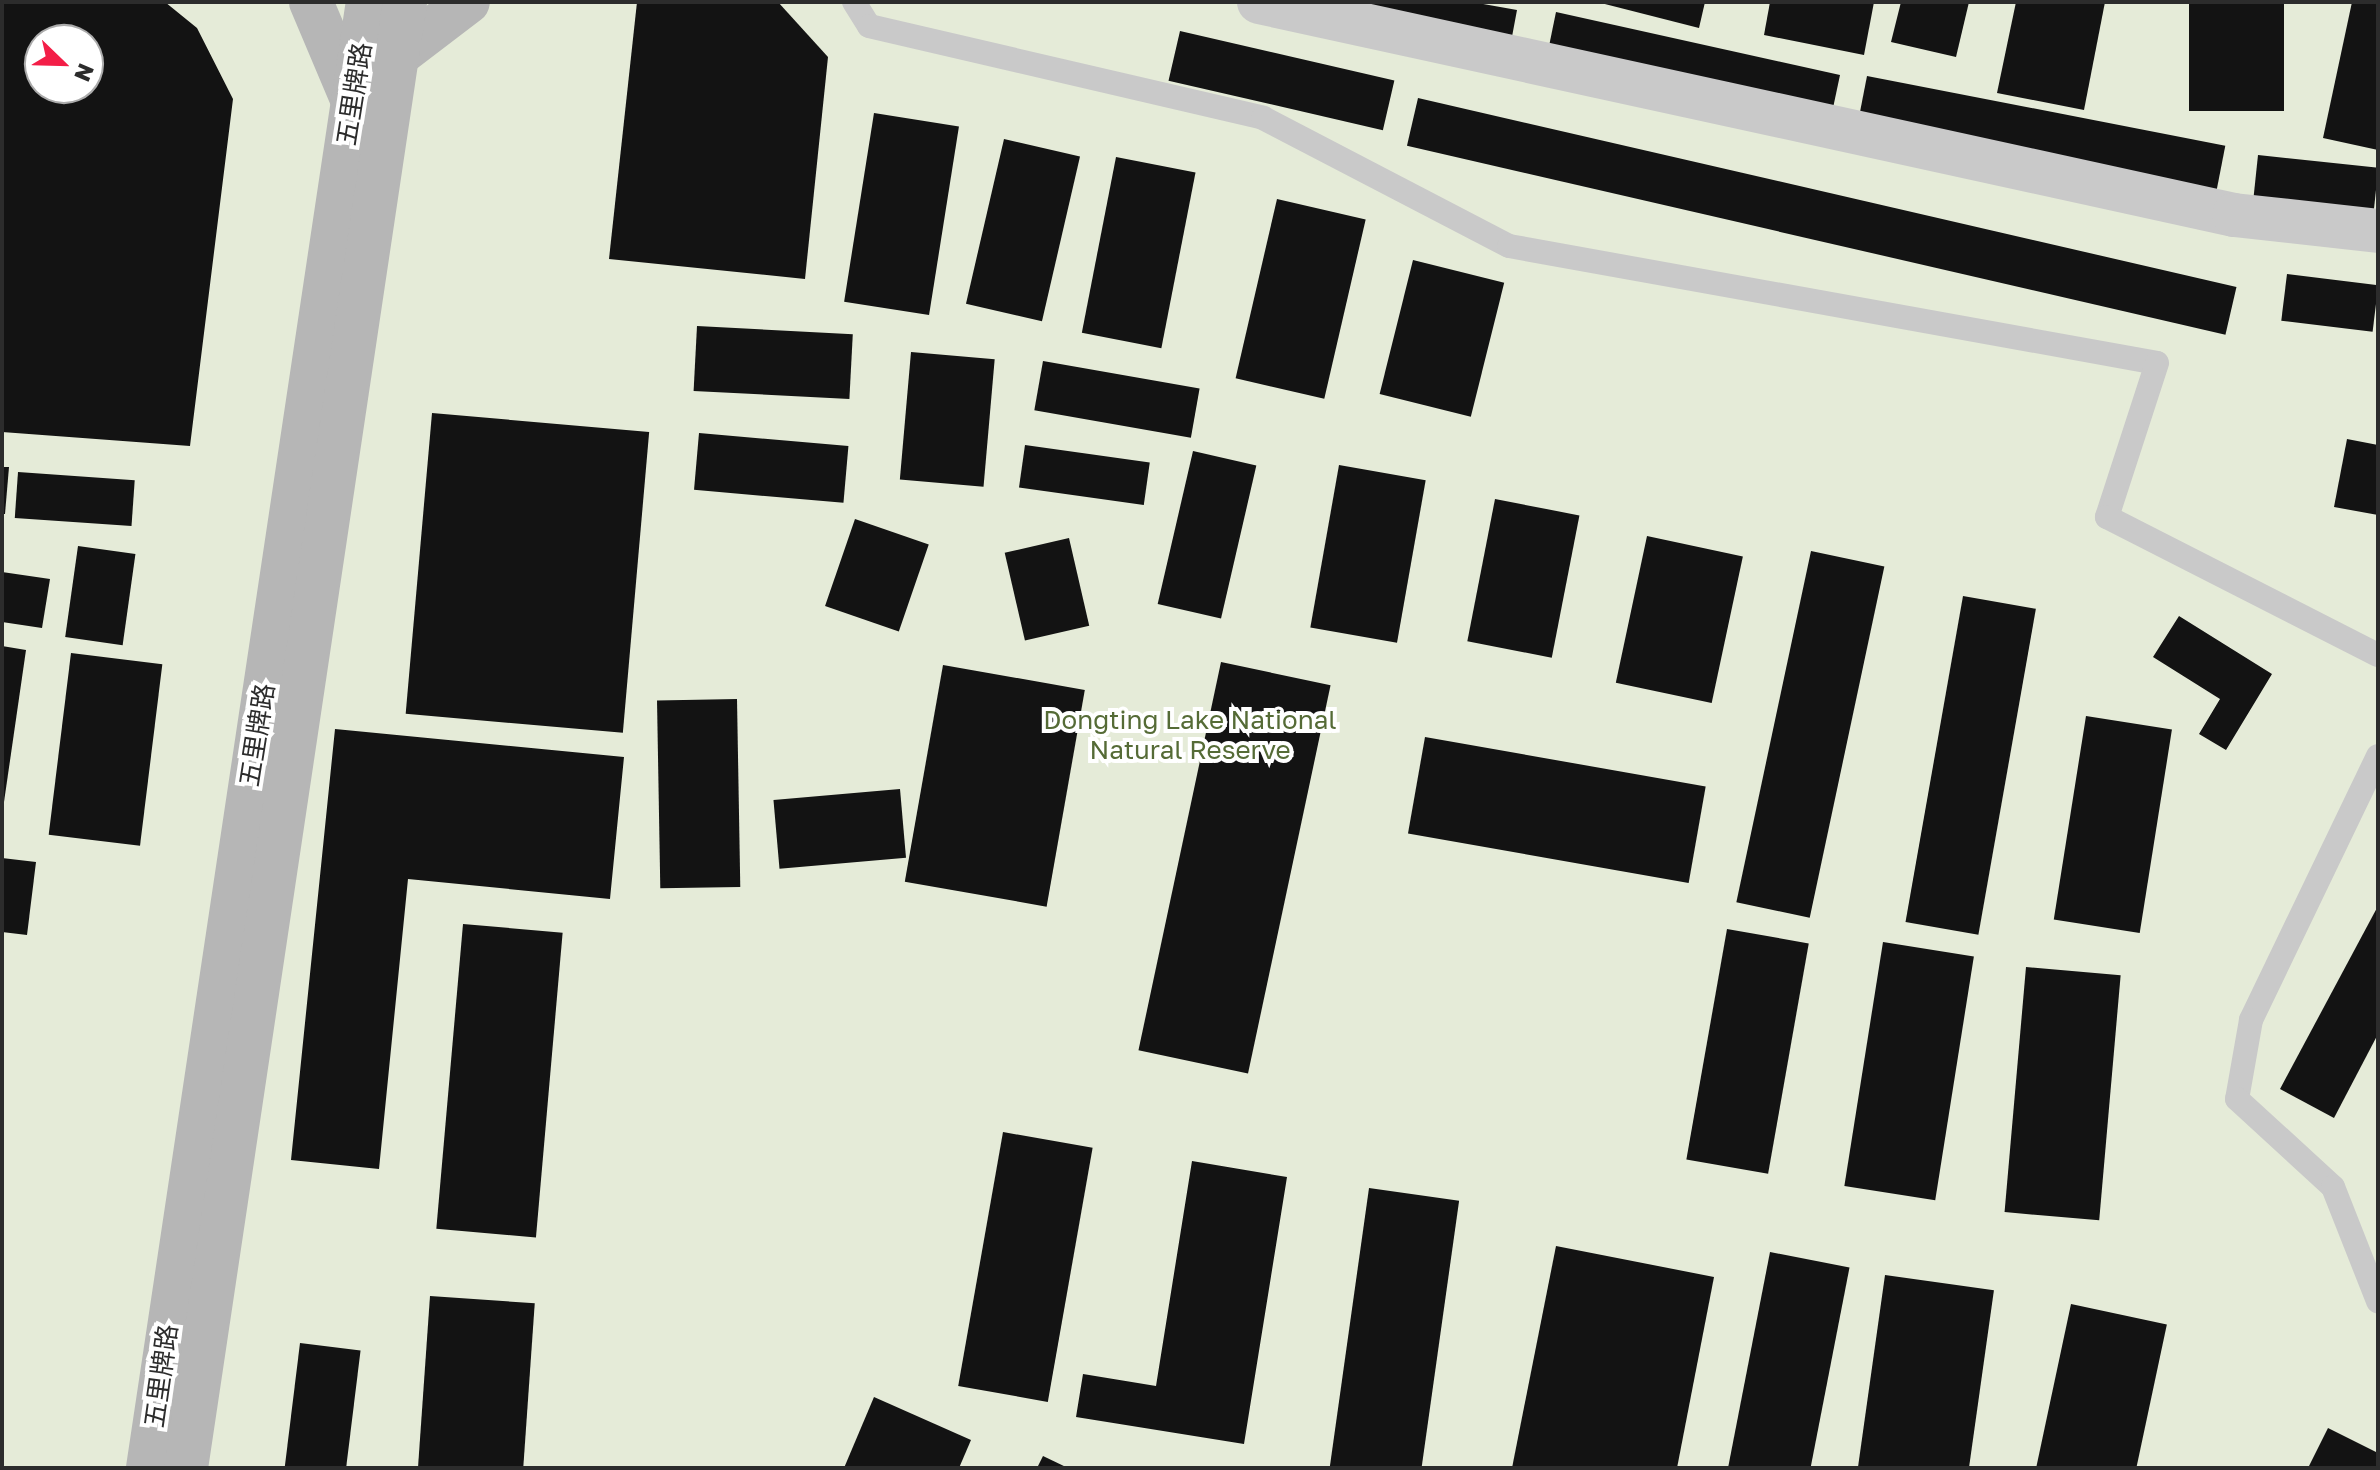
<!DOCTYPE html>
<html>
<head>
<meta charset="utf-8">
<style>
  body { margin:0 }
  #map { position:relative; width:2380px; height:1470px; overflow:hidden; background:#fff; font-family:"Golos Text","Noto Sans SC",sans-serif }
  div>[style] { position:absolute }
  .green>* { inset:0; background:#e5ebd8 }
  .building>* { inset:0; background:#131313; transform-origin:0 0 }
  .service>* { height:24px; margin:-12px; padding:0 12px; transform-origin:12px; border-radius:12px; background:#c9c9c9 }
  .minor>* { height:44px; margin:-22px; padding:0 22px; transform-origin:22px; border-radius:22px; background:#c9c9c9 }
  .secondary>* { height:44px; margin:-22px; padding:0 22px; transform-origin:22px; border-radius:22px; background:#b6b6b6 }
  span { translate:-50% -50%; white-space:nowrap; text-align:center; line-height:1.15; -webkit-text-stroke:8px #fff; paint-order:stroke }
  .street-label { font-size:26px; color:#2c2c2c }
  .park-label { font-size:26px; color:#556b36 }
  .frame { position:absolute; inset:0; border:4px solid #2c2c2c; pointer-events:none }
  .north { position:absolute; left:24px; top:24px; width:80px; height:80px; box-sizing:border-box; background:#fff; border:2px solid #ababab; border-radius:50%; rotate:113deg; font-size:22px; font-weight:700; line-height:32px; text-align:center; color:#2c2c2c }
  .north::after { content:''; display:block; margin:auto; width:28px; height:36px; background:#f31e47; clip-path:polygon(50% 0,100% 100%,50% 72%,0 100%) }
</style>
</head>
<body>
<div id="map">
  <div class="green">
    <i style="clip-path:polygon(evenodd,2px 2px,2378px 2px,2378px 1468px,2px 1468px,2px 2px,40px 40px,88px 40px,88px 88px,40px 88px,40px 40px)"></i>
  </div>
  <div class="building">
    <i style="clip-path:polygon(evenodd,2px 2px,165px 2px,197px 28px,233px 99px,190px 446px,2px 432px,2px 2px,40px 40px,88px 40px,88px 88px,40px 88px,40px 40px)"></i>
    <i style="clip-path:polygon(637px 2px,778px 2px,828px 57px,805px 279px,609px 259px)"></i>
    <i style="clip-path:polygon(1293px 2px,1472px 2px,1517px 10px,1511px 42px)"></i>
    <i style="clip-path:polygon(1597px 2px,1705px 2px,1699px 28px)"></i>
    <i style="clip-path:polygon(1770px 2px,1874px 2px,1864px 55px,1764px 35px)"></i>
    <i style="clip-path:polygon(1901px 2px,1969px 2px,1956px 57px,1891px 42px)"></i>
    <i style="clip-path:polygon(2016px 2px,2105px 2px,2084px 110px,1997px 93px)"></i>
    <i style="left:2189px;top:2px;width:95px;height:109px"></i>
    <i style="clip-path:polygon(2352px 2px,2378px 2px,2378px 150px,2323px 138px)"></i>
    <i style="clip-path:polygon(1556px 12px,1840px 75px,1833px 108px,1548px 51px)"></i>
    <i style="left:1180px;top:31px;width:220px;height:51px;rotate:13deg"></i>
    <i style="left:1867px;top:76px;width:365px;height:49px;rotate:11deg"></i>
    <i style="left:1418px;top:98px;width:840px;height:49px;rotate:13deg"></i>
    <i style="left:874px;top:113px;width:86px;height:191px;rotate:9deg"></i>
    <i style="left:1004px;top:139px;width:78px;height:169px;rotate:13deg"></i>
    <i style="left:2258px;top:155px;width:121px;height:61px;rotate:6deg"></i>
    <i style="left:1116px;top:157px;width:81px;height:179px;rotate:11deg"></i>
    <i style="left:1277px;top:199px;width:91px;height:184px;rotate:13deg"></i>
    <i style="left:1413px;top:260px;width:94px;height:138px;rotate:14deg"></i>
    <i style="left:2287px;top:274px;width:92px;height:47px;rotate:7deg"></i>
    <i style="left:697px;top:326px;width:156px;height:65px;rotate:3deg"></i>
    <i style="left:911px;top:352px;width:84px;height:128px;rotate:5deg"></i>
    <i style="left:1043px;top:361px;width:159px;height:50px;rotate:10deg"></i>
    <i style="left:432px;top:413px;width:218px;height:302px;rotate:5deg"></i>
    <i style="left:699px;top:433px;width:150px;height:57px;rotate:5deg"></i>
    <i style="clip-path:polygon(2347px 439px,2378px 445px,2378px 515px,2334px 507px)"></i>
    <i style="left:1025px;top:445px;width:126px;height:43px;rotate:8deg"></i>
    <i style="left:1193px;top:451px;width:65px;height:157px;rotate:13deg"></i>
    <i style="left:1339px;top:465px;width:88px;height:165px;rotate:10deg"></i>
    <i style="clip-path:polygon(2px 467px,9px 467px,5px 514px,2px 514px)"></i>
    <i style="left:18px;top:472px;width:117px;height:46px;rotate:4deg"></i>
    <i style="left:1495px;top:499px;width:86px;height:145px;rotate:11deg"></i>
    <i style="left:855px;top:519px;width:78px;height:92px;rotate:19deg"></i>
    <i style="left:1647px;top:536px;width:98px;height:150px;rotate:12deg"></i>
    <i style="left:1069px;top:538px;width:90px;height:66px;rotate:77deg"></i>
    <i style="left:78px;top:546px;width:58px;height:92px;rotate:8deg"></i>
    <i style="left:1811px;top:551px;width:75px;height:359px;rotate:12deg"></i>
    <i style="clip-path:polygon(2px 572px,50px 579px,42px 628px,2px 622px)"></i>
    <i style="left:1963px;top:596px;width:74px;height:331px;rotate:10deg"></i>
    <i style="clip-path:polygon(2179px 616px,2272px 674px,2226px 750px,2199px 734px,2220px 699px,2153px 657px)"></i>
    <i style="clip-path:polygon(2px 646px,26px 650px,4px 802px,2px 802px)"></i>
    <i style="left:71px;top:653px;width:92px;height:183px;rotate:7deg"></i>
    <i style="left:1221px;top:662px;width:112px;height:397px;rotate:12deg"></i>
    <i style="left:943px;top:665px;width:144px;height:220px;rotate:10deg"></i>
    <i style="left:737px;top:699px;width:188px;height:80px;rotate:89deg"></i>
    <i style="left:2086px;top:716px;width:87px;height:206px;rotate:9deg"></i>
    <i style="clip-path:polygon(335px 729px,624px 757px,610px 899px,408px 879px,379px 1169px,291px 1160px)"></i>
    <i style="left:1425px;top:737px;width:285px;height:98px;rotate:10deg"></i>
    <i style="left:900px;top:789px;width:69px;height:127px;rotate:85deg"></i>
    <i style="clip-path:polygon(2px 858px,36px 862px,27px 935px,2px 932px)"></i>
    <i style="clip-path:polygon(2378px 906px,2378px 1034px,2334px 1118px,2280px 1089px)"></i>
    <i style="left:463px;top:924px;width:100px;height:306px;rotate:5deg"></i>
    <i style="left:1727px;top:929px;width:83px;height:234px;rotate:10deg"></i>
    <i style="left:1883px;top:942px;width:92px;height:247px;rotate:9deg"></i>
    <i style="left:2026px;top:967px;width:95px;height:246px;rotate:5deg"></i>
    <i style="left:1003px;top:1132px;width:91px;height:258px;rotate:10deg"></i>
    <i style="clip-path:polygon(1192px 1161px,1287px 1177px,1244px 1444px,1076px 1417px,1083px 1374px,1156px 1386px)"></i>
    <i style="left:1369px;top:1188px;width:91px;height:283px;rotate:8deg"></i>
    <i style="clip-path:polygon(1556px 1246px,1714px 1277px,1677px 1468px,1512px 1468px)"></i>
    <i style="left:1770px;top:1252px;width:81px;height:219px;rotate:11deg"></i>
    <i style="left:1885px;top:1275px;width:110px;height:195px;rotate:8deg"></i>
    <i style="left:430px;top:1296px;width:105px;height:173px;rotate:4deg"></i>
    <i style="left:2071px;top:1304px;width:98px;height:168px;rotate:12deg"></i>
    <i style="left:300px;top:1343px;width:61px;height:126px;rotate:7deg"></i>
    <i style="clip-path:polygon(874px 1397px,971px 1440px,959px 1468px,844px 1468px)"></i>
    <i style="clip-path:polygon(2328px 1428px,2378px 1453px,2378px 1468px,2308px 1468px)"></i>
    <i style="clip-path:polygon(1043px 1456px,1068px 1468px,1037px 1468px)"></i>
  </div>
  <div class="service">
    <i style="left:854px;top:2px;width:28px;rotate:58deg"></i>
    <i style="left:869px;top:26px;width:405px;rotate:13.1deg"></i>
    <i style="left:1263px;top:118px;width:277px;rotate:27.5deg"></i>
    <i style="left:1509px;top:246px;width:658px;rotate:10.23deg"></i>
    <i style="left:2157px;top:363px;width:162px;rotate:108deg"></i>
    <i style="left:2107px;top:517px;width:304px;rotate:27deg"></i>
    <i style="left:2378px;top:756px;width:293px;rotate:115.7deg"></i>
    <i style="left:2251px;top:1020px;width:80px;rotate:100deg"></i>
    <i style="left:2237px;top:1099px;width:130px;rotate:42.5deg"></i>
    <i style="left:2333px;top:1187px;width:123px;rotate:68.5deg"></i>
  </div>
  <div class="minor">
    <i style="left:1259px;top:2px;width:998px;rotate:12.32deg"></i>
    <i style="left:2234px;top:215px;width:145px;rotate:6.3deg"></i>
  </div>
  <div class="secondary">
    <i style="left:311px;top:2px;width:105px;rotate:67.1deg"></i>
    <i style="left:397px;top:56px;width:89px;rotate:-37.3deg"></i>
    <i style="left:148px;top:1468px;width:1482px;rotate:-81.47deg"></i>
    <i style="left:186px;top:1468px;width:1482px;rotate:-81.5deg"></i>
  </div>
  <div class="street-label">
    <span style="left:354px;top:94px;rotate:-81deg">五里牌路</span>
    <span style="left:257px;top:735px;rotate:-81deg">五里牌路</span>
    <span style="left:161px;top:1376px;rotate:-82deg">五里牌路</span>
  </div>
  <div class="park-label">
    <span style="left:1190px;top:735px">Dongting Lake National<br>Natural Reserve</span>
  </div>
  <div class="frame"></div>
  <div class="north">N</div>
</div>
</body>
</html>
